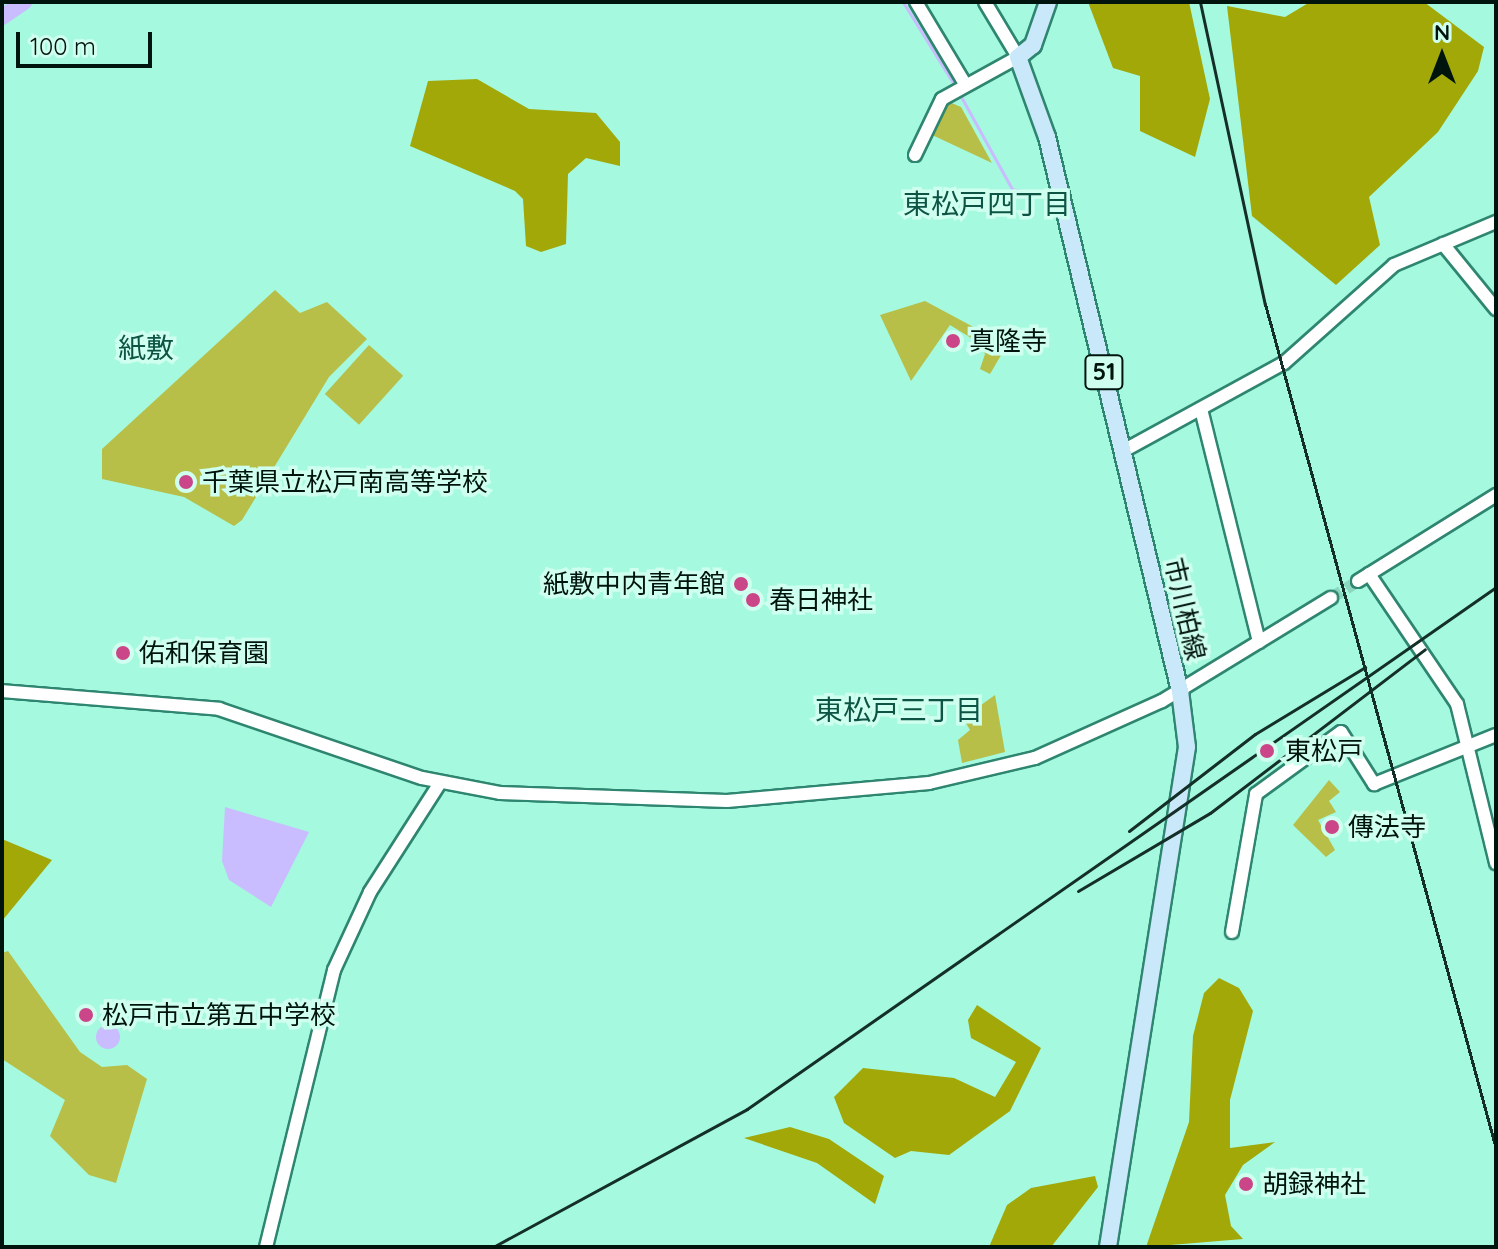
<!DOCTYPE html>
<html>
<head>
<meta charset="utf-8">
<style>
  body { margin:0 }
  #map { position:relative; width:1498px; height:1249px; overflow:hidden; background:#a5f9df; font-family:Quicksand,"Noto Sans JP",sans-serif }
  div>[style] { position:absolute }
  .green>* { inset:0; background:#b7bf48; transform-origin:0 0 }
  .forest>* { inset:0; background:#a1a808 }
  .water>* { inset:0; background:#c9bcff }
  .round { border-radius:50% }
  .stream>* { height:3px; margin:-1.5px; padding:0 1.5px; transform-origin:1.5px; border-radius:1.5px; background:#c9bcff }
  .river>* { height:16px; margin:-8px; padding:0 8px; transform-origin:8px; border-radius:8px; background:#c9bcff }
  .minor-tunnel>* { height:12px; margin-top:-6px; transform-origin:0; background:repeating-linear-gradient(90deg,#8cd7c0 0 12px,transparent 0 18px) }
  .roads { filter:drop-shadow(2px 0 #2f8670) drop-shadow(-2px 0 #2f8670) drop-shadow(0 2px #2f8670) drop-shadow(0 -2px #2f8670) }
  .minor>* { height:12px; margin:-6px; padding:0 6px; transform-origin:6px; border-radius:6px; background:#fff }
  .major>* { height:16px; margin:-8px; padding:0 8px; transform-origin:8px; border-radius:8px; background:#c9e8fa }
  .rail>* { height:3px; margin:-1.5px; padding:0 1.5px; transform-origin:1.5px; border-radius:1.5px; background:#142f27 }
  .dots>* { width:22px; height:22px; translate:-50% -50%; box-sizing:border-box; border:4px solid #cfffef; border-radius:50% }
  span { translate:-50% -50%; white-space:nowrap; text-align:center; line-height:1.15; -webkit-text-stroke:7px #cfffef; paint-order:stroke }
  .shield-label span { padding:2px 6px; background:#cfffef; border:2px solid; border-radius:6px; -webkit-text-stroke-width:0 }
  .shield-label { font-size:24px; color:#00140e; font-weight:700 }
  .poi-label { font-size:26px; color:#00140e }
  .left { translate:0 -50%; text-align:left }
  .right { translate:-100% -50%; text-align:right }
  .street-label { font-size:26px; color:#00140e }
  .neighbourhood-label { font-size:28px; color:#0d5444 }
  .frame { position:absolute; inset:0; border:4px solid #00140e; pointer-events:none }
  .north { position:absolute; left:1402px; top:16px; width:80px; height:80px; -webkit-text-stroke:6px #cfffef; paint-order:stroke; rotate:0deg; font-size:22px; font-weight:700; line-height:32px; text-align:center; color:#00140e }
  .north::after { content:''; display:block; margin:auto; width:28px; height:36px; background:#00140e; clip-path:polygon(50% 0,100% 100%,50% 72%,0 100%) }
  .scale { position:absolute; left:16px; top:32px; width:136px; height:36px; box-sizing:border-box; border:4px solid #00140e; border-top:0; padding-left:10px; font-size:24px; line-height:28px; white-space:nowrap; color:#00140e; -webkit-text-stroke:6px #cfffef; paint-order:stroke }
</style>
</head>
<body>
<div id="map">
  <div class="green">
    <i style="clip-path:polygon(947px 101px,961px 107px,992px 163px,930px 134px)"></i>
    <i style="clip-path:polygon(275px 290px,300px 313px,327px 302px,367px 339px,329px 377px,242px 520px,234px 526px,184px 497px,102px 479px,102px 449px)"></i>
    <i style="clip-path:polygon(925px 301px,1007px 345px,990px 374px,980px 369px,985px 354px,976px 341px,950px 325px,911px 381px,880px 315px)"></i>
    <i style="left:369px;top:345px;width:46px;height:66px;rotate:42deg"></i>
    <i style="clip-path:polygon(995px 695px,1005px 752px,962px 763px,958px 740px,970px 730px,963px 718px)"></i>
    <i style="clip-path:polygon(1329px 780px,1340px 792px,1329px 801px,1336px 812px,1318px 820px,1335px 850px,1326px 857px,1293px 825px)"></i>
    <i style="clip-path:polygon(8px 951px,80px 1052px,102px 1067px,127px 1065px,147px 1079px,116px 1183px,89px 1175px,50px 1136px,65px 1100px,2px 1059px,2px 953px)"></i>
  </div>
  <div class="forest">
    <i style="clip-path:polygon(1088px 2px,1189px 2px,1210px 99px,1195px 157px,1140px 131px,1140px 76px,1113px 68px)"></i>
    <i style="clip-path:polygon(1310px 2px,1424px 2px,1484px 47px,1478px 71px,1438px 132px,1369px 197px,1380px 245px,1336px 285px,1252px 216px,1227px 6px,1285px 17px)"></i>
    <i style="clip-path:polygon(477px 79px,529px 109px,596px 113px,620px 142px,620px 166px,586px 158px,568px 174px,566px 244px,541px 252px,526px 246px,523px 199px,515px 191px,410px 146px,428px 81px)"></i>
    <i style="clip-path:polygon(2px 839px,52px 860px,2px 921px)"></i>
    <i style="clip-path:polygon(1219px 978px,1239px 988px,1253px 1011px,1230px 1100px,1230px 1148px,1275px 1142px,1243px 1165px,1225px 1195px,1231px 1226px,1243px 1239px,1146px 1247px,1189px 1122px,1193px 1036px,1204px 993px)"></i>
    <i style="clip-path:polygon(977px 1005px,1041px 1048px,1010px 1111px,949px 1155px,911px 1151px,895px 1158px,844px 1123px,834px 1097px,863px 1068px,954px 1078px,995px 1097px,1016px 1062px,971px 1038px,968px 1020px)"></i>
    <i style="clip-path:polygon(790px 1127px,829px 1139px,884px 1176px,875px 1204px,817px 1163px,744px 1138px)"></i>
    <i style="clip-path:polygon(1095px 1176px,1098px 1187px,1051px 1247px,989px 1247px,1007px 1205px,1031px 1188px)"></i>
  </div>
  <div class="water">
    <i style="clip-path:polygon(225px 807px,309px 832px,271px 907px,229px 880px,222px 861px)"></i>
    <i class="round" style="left:96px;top:1025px;width:24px;height:24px"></i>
  </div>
  <div class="stream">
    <i style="left:903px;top:2px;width:99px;rotate:58.2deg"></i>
    <i style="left:959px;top:93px;width:110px;rotate:61.1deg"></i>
    <i style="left:1012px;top:189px;width:34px;rotate:12deg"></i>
  </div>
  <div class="river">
    <i style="left:2px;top:17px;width:27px;rotate:-34deg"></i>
  </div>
  <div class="minor-tunnel">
    <i style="left:1331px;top:598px;width:32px;rotate:-32deg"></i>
  </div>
  <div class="roads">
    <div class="minor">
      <i style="left:916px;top:2px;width:96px;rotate:59.1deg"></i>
      <i style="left:915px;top:155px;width:62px;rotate:-64.3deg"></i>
      <i style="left:942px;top:99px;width:87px;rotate:-28.9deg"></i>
      <i style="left:1018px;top:57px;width:64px;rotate:-121deg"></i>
      <i style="left:1443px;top:244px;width:84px;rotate:50.8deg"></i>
      <i style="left:1201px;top:409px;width:240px;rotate:76deg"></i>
      <i style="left:1123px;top:451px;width:183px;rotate:-28.7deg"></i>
      <i style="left:1284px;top:363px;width:147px;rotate:-41.7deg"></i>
      <i style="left:1394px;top:265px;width:111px;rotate:-22.9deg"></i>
      <i style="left:1369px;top:574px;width:157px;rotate:55.9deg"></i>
      <i style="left:1457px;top:704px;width:164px;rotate:76.2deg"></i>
      <i style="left:1358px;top:581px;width:163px;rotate:-31.9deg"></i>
      <i style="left:2px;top:691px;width:218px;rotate:4.7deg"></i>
      <i style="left:219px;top:709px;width:214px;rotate:18.8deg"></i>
      <i style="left:422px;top:778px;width:79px;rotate:10.9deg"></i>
      <i style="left:500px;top:793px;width:227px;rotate:2deg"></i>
      <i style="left:727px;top:801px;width:203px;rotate:-5.1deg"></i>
      <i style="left:929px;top:783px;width:109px;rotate:-13.3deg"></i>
      <i style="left:1035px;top:758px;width:139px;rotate:-24.2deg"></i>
      <i style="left:1162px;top:701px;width:198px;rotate:-31.4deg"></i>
      <i style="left:1232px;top:932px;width:140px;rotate:-80.1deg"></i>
      <i style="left:1256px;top:794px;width:105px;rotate:-36.1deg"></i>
      <i style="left:1341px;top:732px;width:62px;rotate:57.6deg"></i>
      <i style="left:1374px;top:784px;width:131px;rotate:-21.9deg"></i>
      <i style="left:266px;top:1247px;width:285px;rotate:-76.2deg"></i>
      <i style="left:334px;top:970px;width:86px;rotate:-65.2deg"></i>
      <i style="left:370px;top:892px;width:130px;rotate:-57.3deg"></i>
    </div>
    <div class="major">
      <i style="left:1048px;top:2px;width:46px;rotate:109.2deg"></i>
      <i style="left:1033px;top:45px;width:19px;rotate:141deg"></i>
      <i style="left:1018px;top:57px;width:85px;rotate:70.1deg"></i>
      <i style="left:1047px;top:137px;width:570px;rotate:76.5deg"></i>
      <i style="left:1180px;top:691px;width:56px;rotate:82.9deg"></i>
      <i style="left:1187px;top:747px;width:506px;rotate:98.98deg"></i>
    </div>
  </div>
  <div class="rail">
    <i style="left:1200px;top:2px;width:309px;rotate:77.9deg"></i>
    <i style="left:1265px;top:304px;width:876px;rotate:74.71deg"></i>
    <i style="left:1129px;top:831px;width:159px;rotate:-37.6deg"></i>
    <i style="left:1255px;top:734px;width:129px;rotate:-31.3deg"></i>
    <i style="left:1078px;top:891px;width:153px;rotate:-30.6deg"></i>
    <i style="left:1210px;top:813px;width:270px;rotate:-37.3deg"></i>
    <i style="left:493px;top:1247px;width:289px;rotate:-28.5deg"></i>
    <i style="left:747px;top:1109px;width:913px;rotate:-34.87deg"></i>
  </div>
  <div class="dots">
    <i style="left:953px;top:341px;background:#cb4689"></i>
    <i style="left:186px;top:482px;background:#cb4689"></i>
    <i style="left:741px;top:584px;background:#cb4689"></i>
    <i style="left:753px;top:600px;background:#cb4689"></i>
    <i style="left:123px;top:653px;background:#cb4689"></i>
    <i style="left:1267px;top:751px;background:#cb4689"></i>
    <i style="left:1332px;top:827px;background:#cb4689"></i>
    <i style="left:86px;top:1015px;background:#cb4689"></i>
    <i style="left:1246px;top:1184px;background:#cb4689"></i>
  </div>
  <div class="shield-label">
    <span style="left:1104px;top:372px">51</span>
  </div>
  <div class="poi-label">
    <span class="left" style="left:969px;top:341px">真隆寺</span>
    <span class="left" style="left:202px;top:482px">千葉県立松戸南高等学校</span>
    <span class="right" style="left:725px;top:584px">紙敷中内青年館</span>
    <span class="left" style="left:769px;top:600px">春日神社</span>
    <span class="left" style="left:139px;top:653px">佑和保育園</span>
    <span class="left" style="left:1285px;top:751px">東松戸</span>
    <span class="left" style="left:1348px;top:827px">傳法寺</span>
    <span class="left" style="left:102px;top:1015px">松戸市立第五中学校</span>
    <span class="left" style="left:1262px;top:1184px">胡録神社</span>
  </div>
  <div class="street-label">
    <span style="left:1185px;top:609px;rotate:77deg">市川柏線</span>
  </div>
  <div class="neighbourhood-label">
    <span style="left:987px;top:204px">東松戸四丁目</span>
    <span style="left:146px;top:348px">紙敷</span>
    <span style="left:899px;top:710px">東松戸三丁目</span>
  </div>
  <div class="frame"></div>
  <div class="north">N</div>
  <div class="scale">100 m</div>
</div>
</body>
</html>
